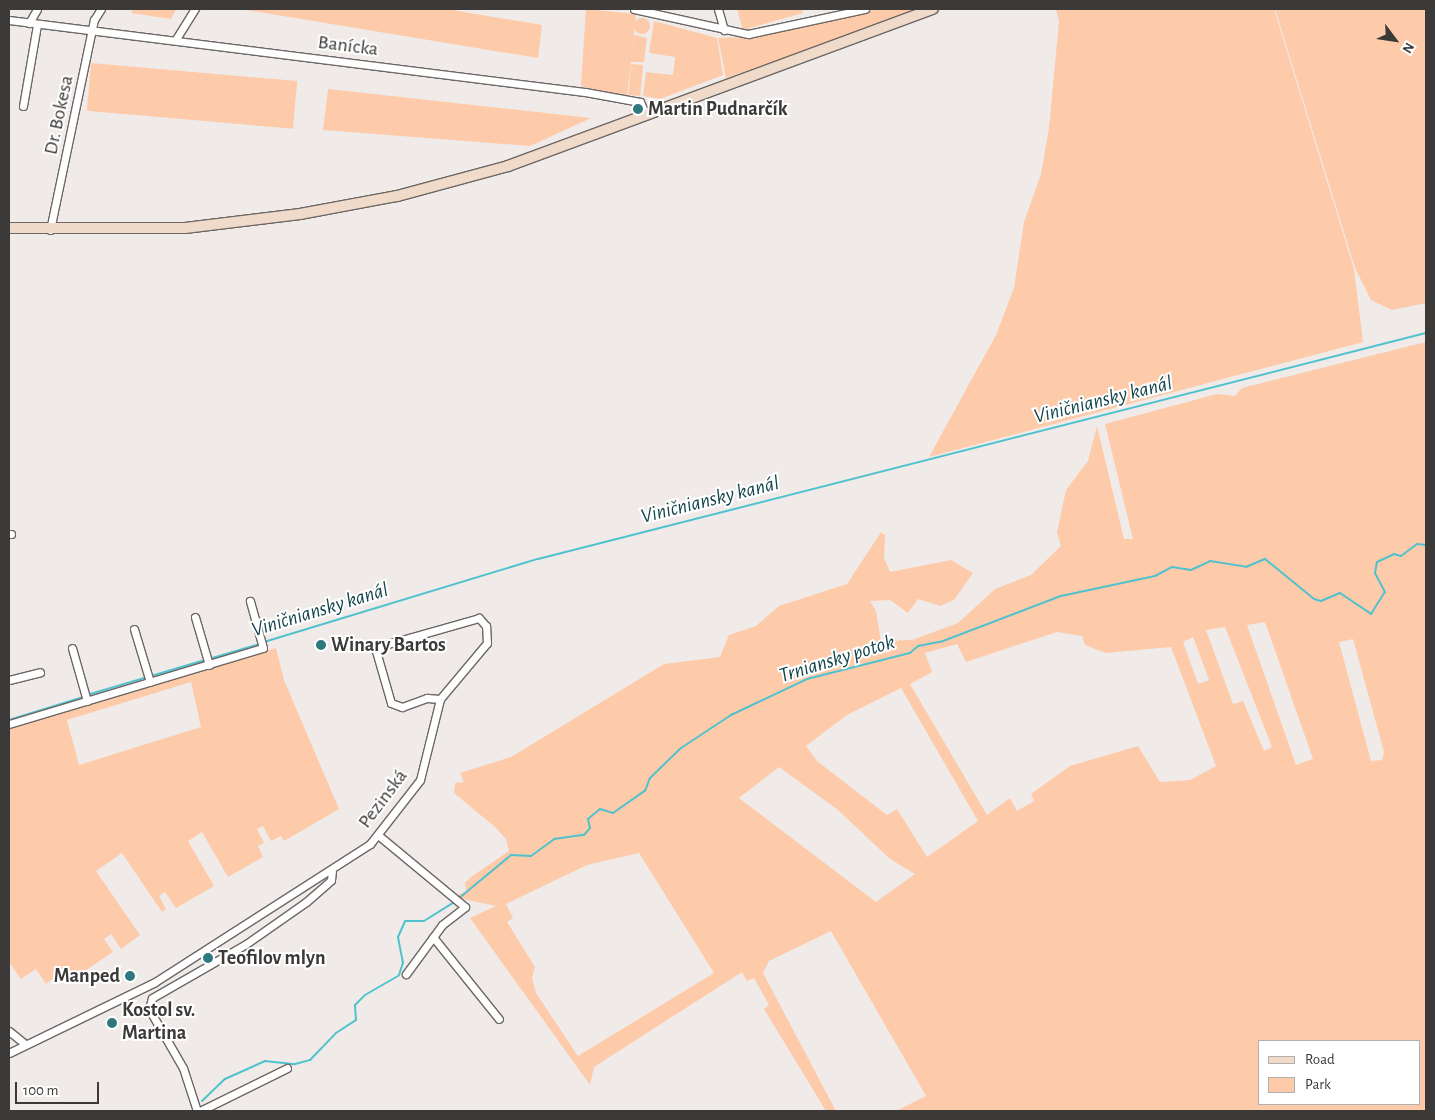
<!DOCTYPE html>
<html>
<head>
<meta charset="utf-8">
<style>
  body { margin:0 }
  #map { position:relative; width:1435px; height:1120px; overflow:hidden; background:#f0ebe8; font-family:"Alegreya Sans",sans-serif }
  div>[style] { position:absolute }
  .green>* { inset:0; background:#fdcbaa; transform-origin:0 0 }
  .round { border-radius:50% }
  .stream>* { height:2px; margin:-1px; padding:0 1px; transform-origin:1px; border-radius:1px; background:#50c2ce }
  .roads { filter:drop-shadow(1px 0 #6c6764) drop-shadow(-1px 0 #6c6764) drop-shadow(0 1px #6c6764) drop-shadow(0 -1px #6c6764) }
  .minor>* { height:7px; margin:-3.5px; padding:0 3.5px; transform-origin:3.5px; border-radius:3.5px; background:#fff }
  .secondary>* { height:10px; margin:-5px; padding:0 5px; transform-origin:5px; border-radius:5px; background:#f0daca }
  .dots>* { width:14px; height:14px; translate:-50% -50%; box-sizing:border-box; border:2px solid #fff; border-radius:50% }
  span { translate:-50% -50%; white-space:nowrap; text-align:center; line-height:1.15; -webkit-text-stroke:4px #fff; paint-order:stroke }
  .street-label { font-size:20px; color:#3c3a38 }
  .poi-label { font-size:20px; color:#3c3a38; font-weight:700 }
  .left { translate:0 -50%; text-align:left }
  .right { translate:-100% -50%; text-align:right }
  .water-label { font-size:21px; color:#13464b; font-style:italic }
  .frame { position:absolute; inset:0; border:10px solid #3c3a38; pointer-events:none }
  .legend { position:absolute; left:1258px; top:1040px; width:162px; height:65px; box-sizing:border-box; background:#fff; border:1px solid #b1b0af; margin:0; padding:6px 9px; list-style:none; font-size:15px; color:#3c3a38 }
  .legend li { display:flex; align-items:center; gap:10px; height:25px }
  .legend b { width:25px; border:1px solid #b1b0af }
  .north { position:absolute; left:1370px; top:15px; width:50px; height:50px; -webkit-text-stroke:4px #fff; paint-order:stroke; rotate:121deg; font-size:14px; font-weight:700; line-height:20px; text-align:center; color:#3c3a38 }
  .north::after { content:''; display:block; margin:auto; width:18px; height:22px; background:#3c3a38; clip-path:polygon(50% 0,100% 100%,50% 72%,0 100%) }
  .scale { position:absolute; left:15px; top:1082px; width:84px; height:22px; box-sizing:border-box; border:2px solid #3c3a38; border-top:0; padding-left:6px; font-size:15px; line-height:18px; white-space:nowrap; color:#3c3a38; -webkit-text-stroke:4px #fff; paint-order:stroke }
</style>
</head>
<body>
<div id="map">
  <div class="green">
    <i style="clip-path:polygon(134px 9px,176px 9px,171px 19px,131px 13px)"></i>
    <i style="clip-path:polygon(240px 9px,446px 9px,542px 25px,538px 58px)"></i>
    <i style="clip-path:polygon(586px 9px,636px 14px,631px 61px,634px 35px,647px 38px,644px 62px,631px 62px,627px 95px,592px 92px,581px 85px)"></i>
    <i style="clip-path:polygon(737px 9px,802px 9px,803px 13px,743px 30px)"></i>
    <i style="clip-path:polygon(879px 9px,923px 9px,726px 78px,718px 38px,750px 37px)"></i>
    <i style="clip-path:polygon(1056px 9px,1274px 9px,1354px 269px,1363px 342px,929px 457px,996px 335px,1014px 288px,1024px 222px,1041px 174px,1049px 128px,1059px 21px)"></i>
    <i style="clip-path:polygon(1275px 9px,1426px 9px,1426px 303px,1392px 310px,1371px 300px,1355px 268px)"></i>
    <i class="round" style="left:634px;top:18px;width:16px;height:16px"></i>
    <i style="clip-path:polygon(654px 21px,717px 38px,723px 75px,660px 99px,643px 96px,646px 72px,673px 75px,675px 57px,649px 53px)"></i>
    <i style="left:91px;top:63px;width:207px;height:48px;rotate:5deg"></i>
    <i style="left:631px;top:64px;width:12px;height:31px;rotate:5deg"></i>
    <i style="clip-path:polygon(328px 89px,591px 118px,530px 146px,323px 130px)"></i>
    <i style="clip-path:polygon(evenodd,1426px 342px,1426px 1111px,896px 1111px,926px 1096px,831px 931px,769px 961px,763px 973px,836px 1111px,826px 1111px,764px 1009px,769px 1005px,754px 978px,747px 981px,742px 972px,594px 1067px,590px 1085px,470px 918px,496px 906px,454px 897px,466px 891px,465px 883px,471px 877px,509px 851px,506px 839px,495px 827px,454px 793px,455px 783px,464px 782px,460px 773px,511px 757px,664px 664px,720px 657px,729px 635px,756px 626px,779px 606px,847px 584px,881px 532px,885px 535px,884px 558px,890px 572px,951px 560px,973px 573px,954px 600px,940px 606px,918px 599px,908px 613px,890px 600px,870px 601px,876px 611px,881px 641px,912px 640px,958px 623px,995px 589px,1031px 575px,1061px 546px,1057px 532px,1066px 490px,1088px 461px,1097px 426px,1124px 539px,1133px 539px,1105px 424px,1217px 394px,1235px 396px,1242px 388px,1426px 342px,1265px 622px,1313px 759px,1296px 765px,1247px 625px,1265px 622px,1426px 342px,1225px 627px,1272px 747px,1264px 751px,1243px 701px,1233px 704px,1206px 630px,1225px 627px,1426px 342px,1057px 632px,1082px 636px,1085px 645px,1106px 653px,1171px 647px,1216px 766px,1190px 780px,1160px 782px,1138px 746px,1070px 766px,1031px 794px,1034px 801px,1017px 811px,1010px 798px,987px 815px,910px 684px,932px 672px,925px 653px,957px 644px,966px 662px,1057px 632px,1426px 342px,1193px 637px,1209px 680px,1198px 684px,1183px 642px,1193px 637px,1426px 342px,1353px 639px,1384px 752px,1382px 760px,1371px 761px,1339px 642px,1353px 639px,1426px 342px,901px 688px,978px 821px,927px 857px,897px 809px,887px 815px,817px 761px,806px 746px,847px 715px,901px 688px,1426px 342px,779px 767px,838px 810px,890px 859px,915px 874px,876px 902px,739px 798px,779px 767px,1426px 342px,639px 853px,714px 973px,578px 1056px,536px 993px,532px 978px,535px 967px,507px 922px,513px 918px,506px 904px,587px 865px,639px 853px,1426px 342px,1259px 1041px,1419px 1041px,1419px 1104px,1259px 1104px,1259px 1041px)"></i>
    <i style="clip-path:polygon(evenodd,276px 648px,284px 680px,339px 809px,284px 841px,281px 836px,271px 841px,263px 826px,257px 829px,264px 843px,258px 846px,263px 857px,228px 877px,202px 832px,188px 841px,214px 886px,176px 908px,165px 892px,159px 896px,166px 909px,162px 912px,122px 853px,96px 871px,140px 935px,121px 949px,111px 934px,104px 939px,113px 952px,73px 979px,66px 970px,46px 984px,36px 969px,21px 979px,9px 962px,9px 728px,276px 648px,191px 682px,201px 727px,79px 765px,67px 720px,191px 682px)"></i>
  </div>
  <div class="stream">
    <i style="left:264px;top:642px;width:286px;rotate:-16.9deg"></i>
    <i style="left:538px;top:559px;width:916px;rotate:-14.28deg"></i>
    <i style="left:209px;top:659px;width:53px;rotate:-16.4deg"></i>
    <i style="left:87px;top:695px;width:123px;rotate:-16.5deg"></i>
    <i style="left:9px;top:720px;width:77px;rotate:-17.3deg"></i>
    <i style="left:458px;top:899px;width:69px;rotate:-39.7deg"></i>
    <i style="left:511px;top:855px;width:20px;rotate:3deg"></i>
    <i style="left:531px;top:856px;width:29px;rotate:-36deg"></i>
    <i style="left:554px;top:839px;width:30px;rotate:-8deg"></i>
    <i style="left:584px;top:835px;width:9px;rotate:-49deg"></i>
    <i style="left:590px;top:828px;width:9px;rotate:-103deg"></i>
    <i style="left:588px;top:819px;width:16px;rotate:-40deg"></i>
    <i style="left:600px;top:809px;width:14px;rotate:17deg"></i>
    <i style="left:613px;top:813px;width:39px;rotate:-35deg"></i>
    <i style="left:645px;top:791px;width:14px;rotate:-69deg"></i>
    <i style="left:650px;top:778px;width:43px;rotate:-44.1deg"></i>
    <i style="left:681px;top:748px;width:60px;rotate:-33.4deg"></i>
    <i style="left:731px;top:715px;width:84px;rotate:-25.3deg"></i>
    <i style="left:807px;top:679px;width:106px;rotate:-14.2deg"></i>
    <i style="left:910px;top:653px;width:11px;rotate:-41deg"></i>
    <i style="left:918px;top:646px;width:25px;rotate:-11deg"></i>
    <i style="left:943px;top:641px;width:126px;rotate:-20.9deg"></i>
    <i style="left:1061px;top:596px;width:96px;rotate:-12deg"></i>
    <i style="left:1155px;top:576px;width:19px;rotate:-28deg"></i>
    <i style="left:1172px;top:567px;width:19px;rotate:9deg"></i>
    <i style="left:1191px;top:570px;width:21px;rotate:-25deg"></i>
    <i style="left:1210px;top:561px;width:36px;rotate:9deg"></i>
    <i style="left:1246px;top:567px;width:21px;rotate:-23deg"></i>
    <i style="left:1265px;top:559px;width:63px;rotate:39.2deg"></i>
    <i style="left:1314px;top:599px;width:7px;rotate:16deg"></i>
    <i style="left:1321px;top:601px;width:21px;rotate:-23deg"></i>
    <i style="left:1340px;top:593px;width:37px;rotate:34deg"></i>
    <i style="left:1371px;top:614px;width:26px;rotate:-58deg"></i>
    <i style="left:1385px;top:592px;width:21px;rotate:-118deg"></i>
    <i style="left:1375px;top:573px;width:11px;rotate:-80deg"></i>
    <i style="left:1377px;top:562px;width:19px;rotate:-25deg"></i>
    <i style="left:1394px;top:554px;width:7px;rotate:16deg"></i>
    <i style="left:1401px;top:556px;width:20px;rotate:-37deg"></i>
    <i style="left:1417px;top:544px;width:9px;rotate:6deg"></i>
    <i style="left:202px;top:1101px;width:32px;rotate:-44deg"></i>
    <i style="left:225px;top:1079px;width:44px;rotate:-24.2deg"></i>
    <i style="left:265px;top:1061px;width:30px;rotate:6deg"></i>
    <i style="left:295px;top:1064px;width:16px;rotate:-15deg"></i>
    <i style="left:310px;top:1060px;width:37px;rotate:-46deg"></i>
    <i style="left:336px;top:1033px;width:24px;rotate:-33deg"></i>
    <i style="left:356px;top:1020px;width:15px;rotate:-94deg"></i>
    <i style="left:355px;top:1005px;width:14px;rotate:-45deg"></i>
    <i style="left:365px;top:995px;width:39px;rotate:-30deg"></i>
    <i style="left:399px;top:975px;width:13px;rotate:-72deg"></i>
    <i style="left:403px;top:963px;width:26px;rotate:-101deg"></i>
    <i style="left:398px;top:937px;width:17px;rotate:-66deg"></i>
    <i style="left:405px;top:921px;width:19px"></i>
    <i style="left:424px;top:921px;width:36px;rotate:-32deg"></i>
  </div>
  <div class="roads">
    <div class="minor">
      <i style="left:634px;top:9px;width:117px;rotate:12.4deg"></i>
      <i style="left:748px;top:34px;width:120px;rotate:-12.1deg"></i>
      <i style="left:718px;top:9px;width:22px;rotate:74deg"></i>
      <i style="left:9px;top:20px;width:580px;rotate:7.13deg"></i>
      <i style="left:585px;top:92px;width:56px;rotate:10.3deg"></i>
      <i style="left:640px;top:102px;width:14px;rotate:65deg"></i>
      <i style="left:29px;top:23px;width:16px;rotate:-60deg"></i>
      <i style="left:176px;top:39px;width:36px;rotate:-58deg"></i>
      <i style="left:23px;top:106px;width:82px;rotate:-80.2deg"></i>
      <i style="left:50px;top:230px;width:215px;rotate:-78.2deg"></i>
      <i style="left:94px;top:20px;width:13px;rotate:-58deg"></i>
      <i style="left:9px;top:534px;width:2px"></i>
      <i style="left:195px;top:617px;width:50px;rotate:73.7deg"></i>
      <i style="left:134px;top:629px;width:55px;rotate:73.2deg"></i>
      <i style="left:72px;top:648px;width:55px;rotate:74.2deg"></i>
      <i style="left:9px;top:680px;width:32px;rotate:-14deg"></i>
      <i style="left:9px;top:724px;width:265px;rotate:-16.7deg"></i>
      <i style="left:263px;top:648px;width:49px;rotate:-105.5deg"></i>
      <i style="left:378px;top:835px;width:113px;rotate:39.6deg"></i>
      <i style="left:465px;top:907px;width:29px;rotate:142deg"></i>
      <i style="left:442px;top:925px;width:61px;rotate:126.3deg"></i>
      <i style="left:433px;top:937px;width:105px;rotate:51.2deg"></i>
      <i style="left:9px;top:1031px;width:21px;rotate:39deg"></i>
      <i style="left:9px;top:1053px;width:162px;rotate:-25.9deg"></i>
      <i style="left:155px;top:982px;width:255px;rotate:-32.7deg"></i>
      <i style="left:370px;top:844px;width:81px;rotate:-52deg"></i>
      <i style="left:420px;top:780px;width:83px;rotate:-76.1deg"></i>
      <i style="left:440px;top:699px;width:73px;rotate:-50deg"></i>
      <i style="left:487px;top:643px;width:17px;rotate:-93deg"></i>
      <i style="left:486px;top:626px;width:11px;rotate:-131deg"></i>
      <i style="left:479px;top:618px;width:102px;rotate:164.1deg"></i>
      <i style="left:381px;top:646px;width:7px;rotate:135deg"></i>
      <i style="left:376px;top:651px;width:54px;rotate:73.9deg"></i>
      <i style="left:391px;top:703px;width:12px;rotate:20deg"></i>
      <i style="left:402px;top:707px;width:27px;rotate:-20deg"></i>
      <i style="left:427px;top:698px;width:13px;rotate:4deg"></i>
      <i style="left:197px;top:1111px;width:45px;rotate:-108deg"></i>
      <i style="left:183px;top:1068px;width:68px;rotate:-120deg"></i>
      <i style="left:149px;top:1009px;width:11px;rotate:-75deg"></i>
      <i style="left:152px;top:998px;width:108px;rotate:-29.9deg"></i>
      <i style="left:246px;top:944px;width:73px;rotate:-35deg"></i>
      <i style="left:306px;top:902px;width:33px;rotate:-41deg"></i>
      <i style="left:331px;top:880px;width:9px;rotate:-84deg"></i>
      <i style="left:200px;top:1111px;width:97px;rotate:-26.3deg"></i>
    </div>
    <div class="secondary">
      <i style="left:9px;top:228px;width:176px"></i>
      <i style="left:185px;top:228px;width:116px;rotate:-6.9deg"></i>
      <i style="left:300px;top:214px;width:99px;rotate:-10.5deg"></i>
      <i style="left:397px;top:196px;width:115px;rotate:-15.1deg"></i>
      <i style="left:508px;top:166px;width:453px;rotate:-20.3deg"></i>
    </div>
  </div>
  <div class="dots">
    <i style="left:638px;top:109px;background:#2f7880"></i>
    <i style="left:321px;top:645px;background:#2f7880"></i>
    <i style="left:208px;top:958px;background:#2f7880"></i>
    <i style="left:130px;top:976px;background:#2f7880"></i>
    <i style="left:112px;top:1023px;background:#2f7880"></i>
  </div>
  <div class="street-label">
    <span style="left:348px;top:46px;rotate:7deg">Banícka</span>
    <span style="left:59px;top:115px;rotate:-78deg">Dr. Bokesa</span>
    <span style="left:383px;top:799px;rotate:-53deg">Pezinská</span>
  </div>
  <div class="poi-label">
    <span class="left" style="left:648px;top:109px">Martin Pudnarčík</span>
    <span class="left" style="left:331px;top:645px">Winary Bartos</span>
    <span class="left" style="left:218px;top:958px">Teofilov mlyn</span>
    <span class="right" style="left:120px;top:976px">Manped</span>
    <span class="left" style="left:122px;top:1022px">Kostol sv.<br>Martina</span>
  </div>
  <div class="water-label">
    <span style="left:1103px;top:400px;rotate:-14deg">Viničniansky kanál</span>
    <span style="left:710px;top:500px;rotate:-14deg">Viničniansky kanál</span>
    <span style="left:320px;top:610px;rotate:-17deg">Viničniansky kanál</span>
    <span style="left:837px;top:659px;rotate:-17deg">Trniansky potok</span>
  </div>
  <div class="frame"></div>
  <ul class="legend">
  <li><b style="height:6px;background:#f0daca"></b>Road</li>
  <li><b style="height:14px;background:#fdcbaa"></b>Park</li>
  </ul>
  <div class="north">N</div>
  <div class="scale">100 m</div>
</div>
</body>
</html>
